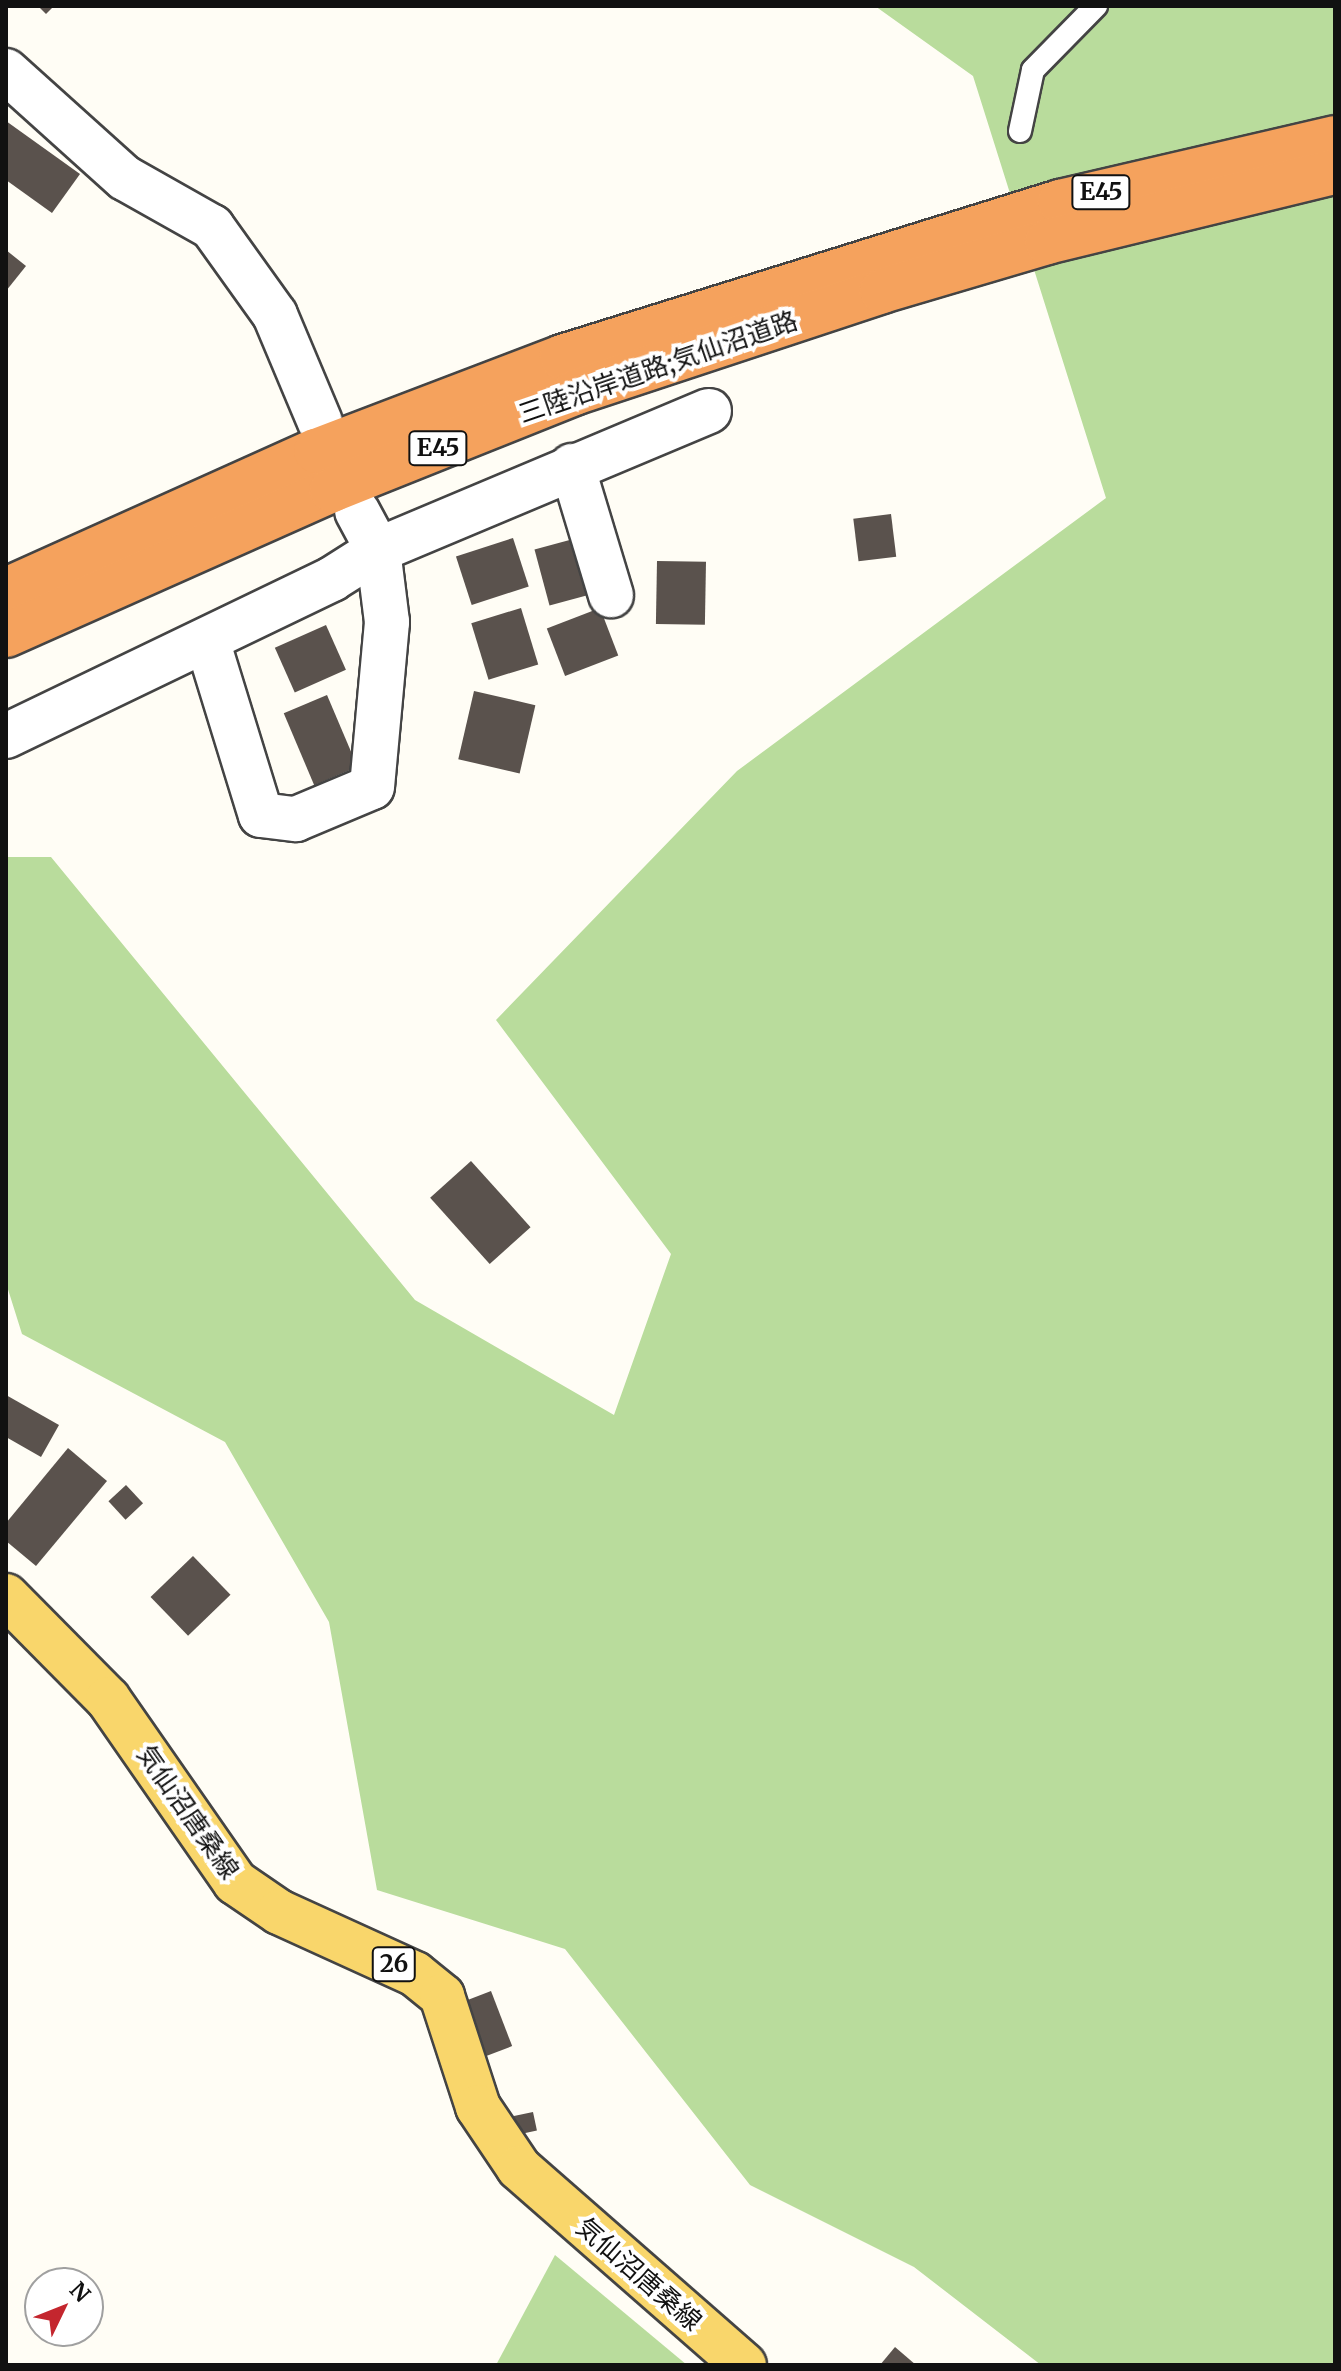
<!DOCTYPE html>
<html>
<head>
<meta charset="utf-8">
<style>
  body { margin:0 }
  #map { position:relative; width:1341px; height:2371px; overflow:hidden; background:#fffdf5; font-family:Merriweather,"Noto Sans JP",serif }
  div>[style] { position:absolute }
  .forest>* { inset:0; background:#b9dc9c }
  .building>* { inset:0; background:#5a524d; transform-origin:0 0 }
  .roads { filter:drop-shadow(2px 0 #444) drop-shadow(-2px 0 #444) drop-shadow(0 2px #444) drop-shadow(0 -2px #444) }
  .lane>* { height:22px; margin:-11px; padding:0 11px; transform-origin:11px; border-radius:11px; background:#fff }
  .street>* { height:44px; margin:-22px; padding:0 22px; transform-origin:22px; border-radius:22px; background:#fff }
  .primary>* { height:44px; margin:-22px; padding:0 22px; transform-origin:22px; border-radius:22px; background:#f9d66b }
  .highway>* { height:44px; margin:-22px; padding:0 22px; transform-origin:22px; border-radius:22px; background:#f5a25d }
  span { translate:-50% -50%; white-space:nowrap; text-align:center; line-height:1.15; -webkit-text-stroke:8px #fff; paint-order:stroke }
  .shield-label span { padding:2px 6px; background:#fff; border:2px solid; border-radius:6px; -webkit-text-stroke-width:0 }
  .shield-label { font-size:24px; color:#111; font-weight:700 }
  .street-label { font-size:26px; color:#111 }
  .frame { position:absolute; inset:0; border:8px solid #111; pointer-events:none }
  .north { position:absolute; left:24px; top:2267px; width:80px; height:80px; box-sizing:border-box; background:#fff; border:2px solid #a0a0a0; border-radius:50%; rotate:47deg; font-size:22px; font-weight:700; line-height:32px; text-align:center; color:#111 }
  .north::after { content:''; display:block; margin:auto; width:28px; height:36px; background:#c4262e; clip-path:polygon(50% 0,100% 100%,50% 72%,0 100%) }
</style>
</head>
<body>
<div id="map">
  <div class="forest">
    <i style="clip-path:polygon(875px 6px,1335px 6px,1335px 2365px,1041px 2365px,914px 2267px,750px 2185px,565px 1949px,377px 1890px,329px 1622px,225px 1442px,22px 1334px,6px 1283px,6px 857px,51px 857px,415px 1300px,614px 1415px,671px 1254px,496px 1020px,737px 771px,1106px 498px,973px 76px)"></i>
    <i style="clip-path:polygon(555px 2255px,687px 2365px,496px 2365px)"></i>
  </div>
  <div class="building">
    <i style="clip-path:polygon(38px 6px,54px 6px,46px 14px)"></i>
    <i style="clip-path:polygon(6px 121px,80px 174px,52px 213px,6px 180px)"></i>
    <i style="clip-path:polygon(6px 250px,26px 266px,6px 291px)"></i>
    <i style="left:891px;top:514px;width:43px;height:38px;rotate:83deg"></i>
    <i style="left:513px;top:538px;width:51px;height:60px;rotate:72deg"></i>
    <i style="left:577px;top:538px;width:58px;height:44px;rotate:75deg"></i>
    <i style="left:657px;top:561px;width:49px;height:63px;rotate:1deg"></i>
    <i style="left:521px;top:608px;width:59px;height:52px;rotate:73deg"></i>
    <i style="left:600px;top:608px;width:51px;height:57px;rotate:69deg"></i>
    <i style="left:326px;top:625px;width:49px;height:56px;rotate:66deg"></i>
    <i style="left:474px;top:691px;width:63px;height:70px;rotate:13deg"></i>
    <i style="left:327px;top:695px;width:78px;height:47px;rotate:67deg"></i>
    <i style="left:471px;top:1161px;width:89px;height:55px;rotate:48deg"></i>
    <i style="clip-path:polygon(6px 1395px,59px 1425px,41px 1457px,6px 1437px)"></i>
    <i style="clip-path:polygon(68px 1448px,107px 1481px,36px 1566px,6px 1541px,6px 1523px)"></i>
    <i style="left:126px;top:1485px;width:25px;height:24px;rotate:47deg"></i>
    <i style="left:193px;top:1556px;width:54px;height:59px;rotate:46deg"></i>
    <i style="left:491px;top:1991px;width:59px;height:34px;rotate:69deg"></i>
    <i style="left:533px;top:2112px;width:19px;height:31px;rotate:78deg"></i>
    <i style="clip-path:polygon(895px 2347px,916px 2365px,880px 2365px)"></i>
  </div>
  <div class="roads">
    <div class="lane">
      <i style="left:1020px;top:131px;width:62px;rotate:-78deg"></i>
      <i style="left:1033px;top:70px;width:90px;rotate:-45.5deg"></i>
    </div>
    <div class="street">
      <i style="left:6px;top:71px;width:160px;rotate:42deg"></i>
      <i style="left:125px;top:178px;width:100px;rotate:29.4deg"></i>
      <i style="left:212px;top:227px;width:108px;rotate:54.4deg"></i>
      <i style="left:275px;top:315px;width:116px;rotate:67.2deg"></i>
      <i style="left:572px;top:466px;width:135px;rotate:73.2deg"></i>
      <i style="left:207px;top:640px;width:183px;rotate:72.9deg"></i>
      <i style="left:261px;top:815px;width:35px;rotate:7deg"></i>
      <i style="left:296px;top:819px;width:82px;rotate:-22.8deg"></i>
      <i style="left:372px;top:787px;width:166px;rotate:-84.8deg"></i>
      <i style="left:387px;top:622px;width:73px;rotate:-97.1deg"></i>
      <i style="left:378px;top:550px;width:44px;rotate:-118.3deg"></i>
      <i style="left:6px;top:736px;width:362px;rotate:-25.7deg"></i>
      <i style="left:332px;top:579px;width:54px;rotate:-32.2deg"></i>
      <i style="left:378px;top:550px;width:359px;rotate:-22.8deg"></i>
    </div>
    <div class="primary">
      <i style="left:6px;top:1596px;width:145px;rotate:45.3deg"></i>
      <i style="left:108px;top:1699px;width:223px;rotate:55.2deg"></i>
      <i style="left:235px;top:1882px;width:53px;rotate:34.3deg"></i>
      <i style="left:279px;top:1912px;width:149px;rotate:24.5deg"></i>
      <i style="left:415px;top:1974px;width:35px;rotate:39deg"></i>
      <i style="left:442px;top:1996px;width:117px;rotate:72deg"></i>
      <i style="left:478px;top:2107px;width:73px;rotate:56.1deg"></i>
      <i style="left:519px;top:2168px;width:299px;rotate:41.2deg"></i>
    </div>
    <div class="highway">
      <i style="left:6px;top:590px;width:340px;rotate:-24.2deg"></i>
      <i style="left:316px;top:451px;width:263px;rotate:-20.9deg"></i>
      <i style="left:562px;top:357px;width:522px;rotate:-17.29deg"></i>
      <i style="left:1060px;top:202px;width:282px;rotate:-13.1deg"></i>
      <i style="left:6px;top:635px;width:357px;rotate:-24deg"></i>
      <i style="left:332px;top:490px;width:261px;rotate:-21.8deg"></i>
      <i style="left:574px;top:393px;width:324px;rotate:-18.3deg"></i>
      <i style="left:882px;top:291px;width:172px;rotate:-16.5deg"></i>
      <i style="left:1047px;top:242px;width:296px;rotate:-13.7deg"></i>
    </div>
  </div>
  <div class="shield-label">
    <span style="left:1101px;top:192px">E45</span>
    <span style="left:438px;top:448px">E45</span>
    <span style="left:394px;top:1964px">26</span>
  </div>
  <div class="street-label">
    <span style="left:658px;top:367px;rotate:-19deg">三陸沿岸道路;気仙沼道路</span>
    <span style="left:188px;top:1812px;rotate:55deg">気仙沼唐桑線</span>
    <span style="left:639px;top:2274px;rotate:41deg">気仙沼唐桑線</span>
  </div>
  <div class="frame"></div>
  <div class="north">N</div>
</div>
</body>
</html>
